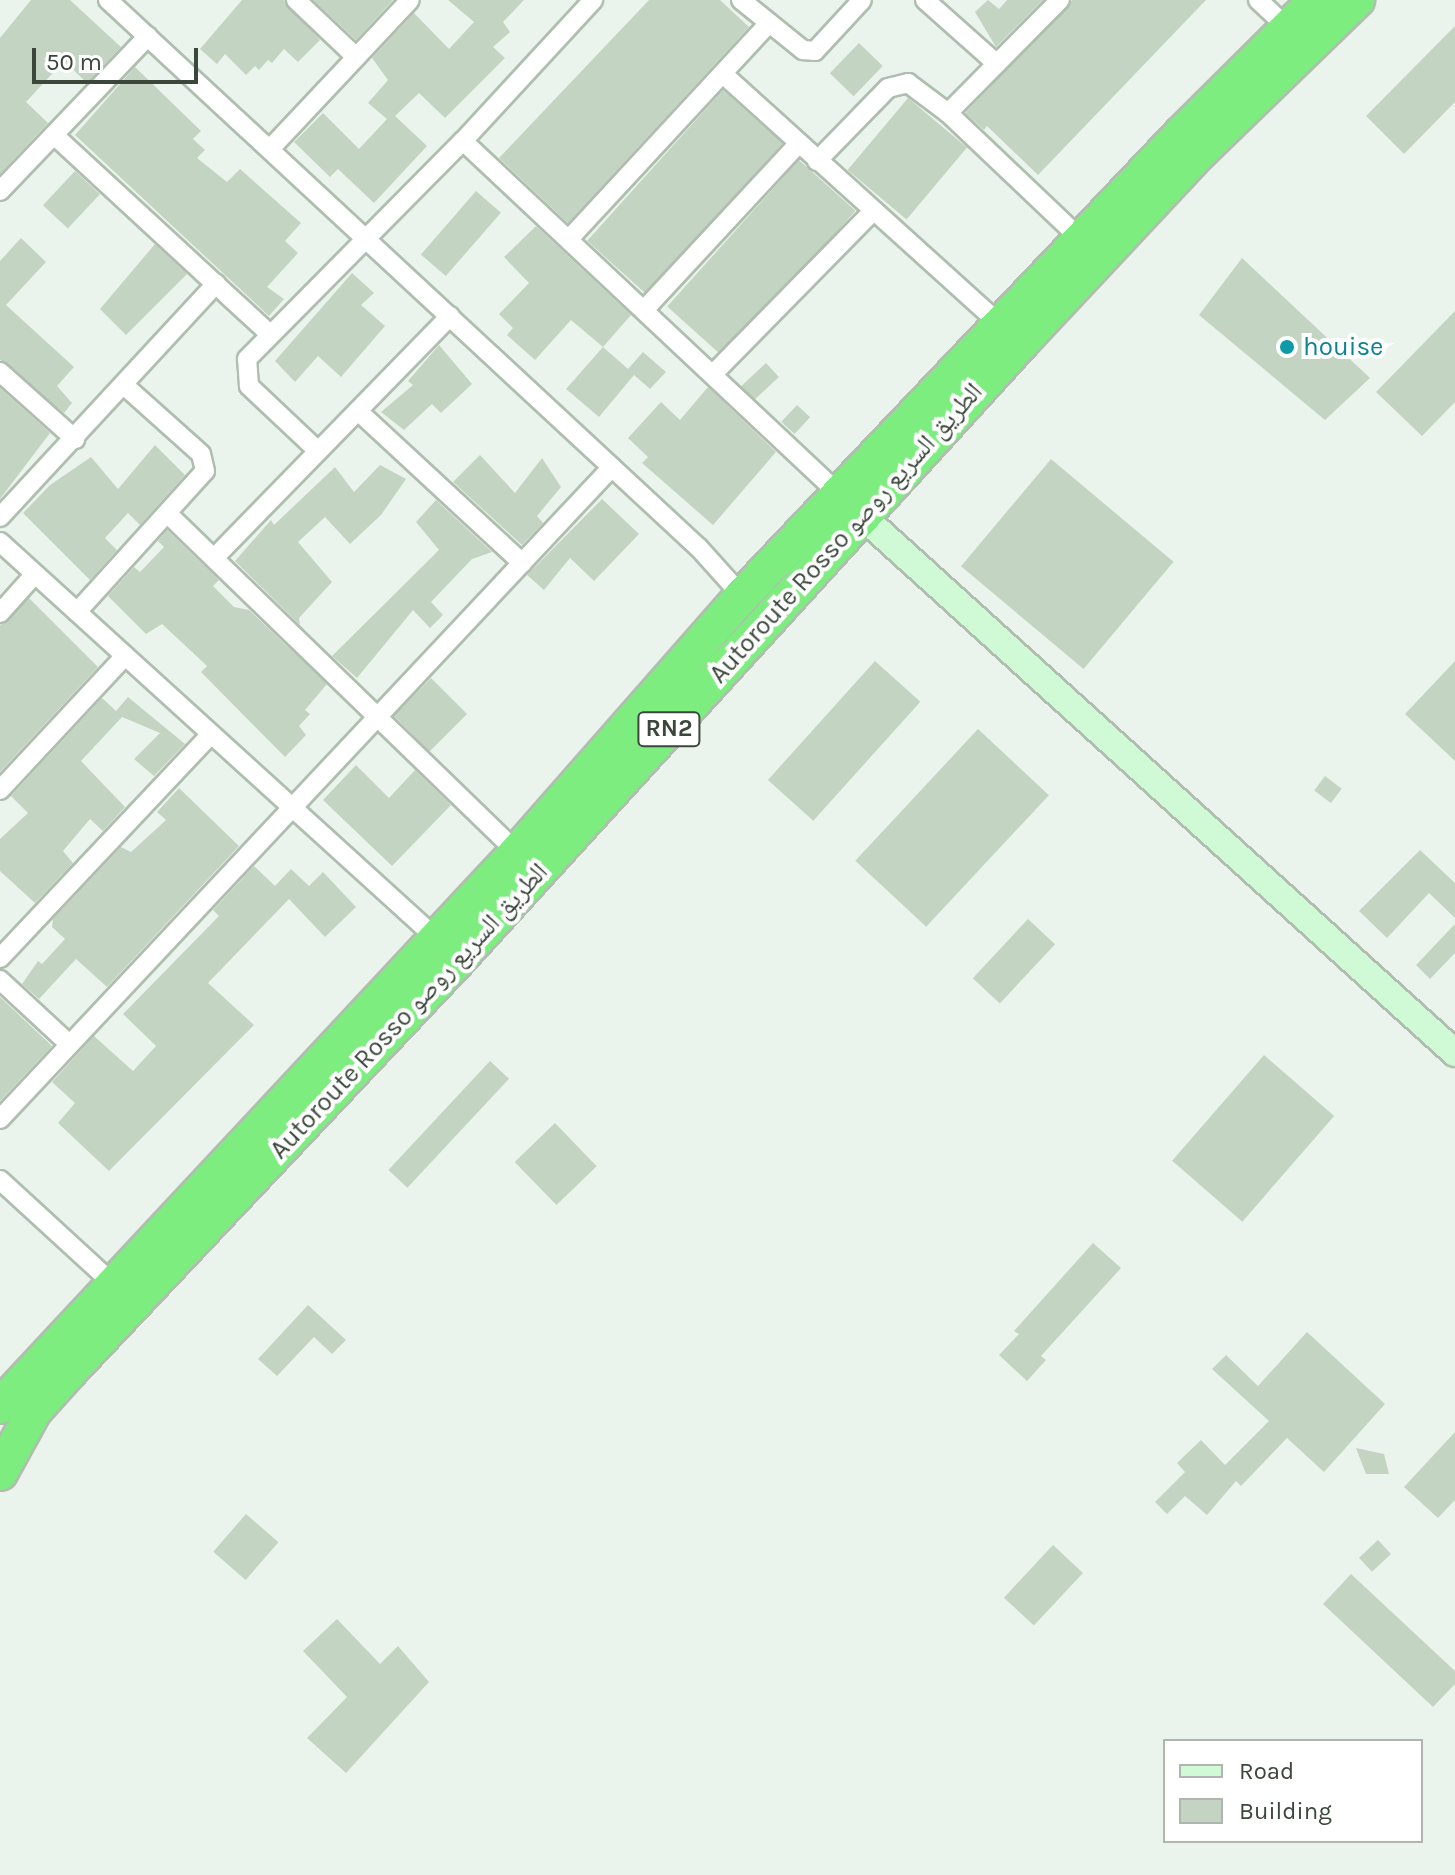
<!DOCTYPE html>
<html>
<head>
<meta charset="utf-8">
<style>
  body { margin:0 }
  #map { position:relative; width:1455px; height:1875px; overflow:hidden; background:#ebf4ec; font-family:Karla,"Noto Naskh Arabic",sans-serif }
  div>[style] { position:absolute }
  .building>* { inset:0; background:#c3d4c2; transform-origin:0 0 }
  .roads { filter:drop-shadow(2px 0 #afbeaf) drop-shadow(-2px 0 #afbeaf) drop-shadow(0 2px #afbeaf) drop-shadow(0 -2px #afbeaf) }
  .street>* { height:18px; margin:-9px; padding:0 9px; transform-origin:9px; border-radius:9px; background:#fff }
  .secondary>* { height:26px; margin:-13px; padding:0 13px; transform-origin:13px; border-radius:13px; background:#d0f9d5 }
  .highway>* { height:34px; margin:-17px; padding:0 17px; transform-origin:17px; border-radius:17px; background:#7ded7f }
  .dots>* { width:22px; height:22px; translate:-50% -50%; box-sizing:border-box; border:4px solid #fff; border-radius:50% }
  span { translate:-50% -50%; white-space:nowrap; text-align:center; line-height:1.15; -webkit-text-stroke:8px #fff; paint-order:stroke }
  .shield-label span { padding:2px 6px; background:#fff; border:2px solid; border-radius:6px; -webkit-text-stroke-width:0 }
  .shield-label { font-size:24px; color:#3a473a; font-weight:700 }
  .culture-label { font-size:26px; color:#0d838f }
  .left { translate:0 -50%; text-align:left }
  .street-label { font-size:26px; color:#3a473a }
  .legend { position:absolute; left:1163px; top:1739px; width:260px; height:104px; box-sizing:border-box; background:#fff; border:2px solid #b0b5b0; margin:0; padding:10px 14px; list-style:none; font-size:24px; color:#3a473a }
  .legend li { display:flex; align-items:center; gap:16px; height:40px }
  .legend b { width:40px; border:2px solid #b0b5b0 }
  .scale { position:absolute; left:32px; top:48px; width:166px; height:36px; box-sizing:border-box; border:4px solid #3a473a; border-top:0; padding-left:10px; font-size:24px; line-height:28px; white-space:nowrap; color:#3a473a; -webkit-text-stroke:6px #fff; paint-order:stroke }
</style>
</head>
<body>
<div id="map">
  <div class="building">
    <i style="clip-path:polygon(31px 0,70px 0,121px 47px,87px 83px,64px 61px,26px 102px,48px 123px,0 174px,0 38px)"></i>
    <i style="clip-path:polygon(242px 0,284px 0,320px 40px,298px 62px,284px 49px,272px 63px,268px 60px,259px 70px,255px 66px,246px 75px,225px 54px,217px 64px,200px 49px)"></i>
    <i style="clip-path:polygon(313px 0,393px 0,356px 40px)"></i>
    <i style="clip-path:polygon(448px 0,524px 0,503px 22px,510px 32px,493px 47px,505px 58px,445px 118px,419px 93px,395px 116px,427px 146px,374px 203px,338px 169px,330px 177px,294px 142px,323px 113px,359px 149px,387px 119px,368px 103px,388px 80px,372px 58px,414px 13px,449px 49px,474px 22px)"></i>
    <i style="clip-path:polygon(649px 0,720px 0,749px 27px,568px 223px,499px 158px)"></i>
    <i style="clip-path:polygon(988px 0,999px 9px,1007px 0,1043px 0,996px 47px,975px 12px)"></i>
    <i style="clip-path:polygon(1072px 0,1206px 0,1038px 175px,987px 126px,984px 130px,965px 113px)"></i>
    <i style="clip-path:polygon(1455px 26px,1455px 102px,1404px 154px,1366px 116px)"></i>
    <i style="left:859px;top:43px;width:33px;height:42px;rotate:44deg"></i>
    <i style="clip-path:polygon(135px 67px,201px 131px,193px 139px,205px 150px,197px 158px,227px 182px,240px 169px,301px 223px,285px 241px,298px 253px,267px 287px,284px 299px,269px 316px,75px 135px)"></i>
    <i style="left:723px;top:90px;width:80px;height:203px;rotate:42deg"></i>
    <i style="left:908px;top:98px;width:77px;height:94px;rotate:40deg"></i>
    <i style="left:799px;top:160px;width:76px;height:197px;rotate:42deg"></i>
    <i style="left:75px;top:171px;width:34px;height:47px;rotate:43deg"></i>
    <i style="left:476px;top:191px;width:33px;height:84px;rotate:41deg"></i>
    <i style="clip-path:polygon(536px 226px,631px 315px,603px 347px,571px 320px,535px 360px,507px 335px,513px 328px,499px 314px,529px 283px,504px 257px)"></i>
    <i style="clip-path:polygon(21px 238px,46px 262px,6px 305px,74px 367px,57px 386px,72px 403px,64px 413px,0 360px,0 261px)"></i>
    <i style="clip-path:polygon(155px 244px,187px 274px,126px 335px,100px 309px)"></i>
    <i style="clip-path:polygon(1242px 258px,1370px 378px,1325px 420px,1199px 315px)"></i>
    <i style="clip-path:polygon(352px 273px,374px 293px,361px 305px,385px 326px,341px 377px,318px 356px,295px 382px,275px 361px)"></i>
    <i style="clip-path:polygon(1455px 311px,1455px 402px,1422px 436px,1376px 392px)"></i>
    <i style="clip-path:polygon(439px 345px,472px 384px,441px 413px,432px 404px,404px 430px,381px 412px,413px 385px,408px 381px)"></i>
    <i style="clip-path:polygon(603px 347px,628px 369px,643px 352px,666px 372px,650px 389px,634px 375px,599px 417px,566px 389px)"></i>
    <i style="left:766px;top:363px;width:19px;height:34px;rotate:47deg"></i>
    <i style="clip-path:polygon(708px 387px,776px 452px,713px 525px,642px 463px,648px 457px,628px 438px,661px 402px,680px 420px)"></i>
    <i style="clip-path:polygon(0 388px,50px 433px,0 499px)"></i>
    <i style="left:797px;top:405px;width:18px;height:23px;rotate:43deg"></i>
    <i style="clip-path:polygon(155px 445px,185px 475px,140px 525px,128px 513px,105px 538px,117px 550px,90px 580px,23px 513px,50px 485px,91px 457px,118px 489px)"></i>
    <i style="clip-path:polygon(480px 455px,515px 493px,542px 458px,561px 487px,537px 516px,543px 523px,522px 545px,453px 482px)"></i>
    <i style="left:1051px;top:459px;width:160px;height:140px;rotate:40deg"></i>
    <i style="clip-path:polygon(380px 465px,406px 479px,381px 515px,350px 544px,325px 517px,298px 542px,332px 582px,299px 618px,300px 625px,235px 561px,271px 520px,274px 525px,335px 467px,354px 492px)"></i>
    <i style="clip-path:polygon(602px 499px,639px 534px,594px 581px,570px 558px,544px 590px,527px 575px)"></i>
    <i style="clip-path:polygon(436px 500px,492px 552px,472px 559px,431px 602px,443px 615px,430px 628px,413px 610px,357px 678px,332px 656px,439px 550px,416px 522px)"></i>
    <i style="clip-path:polygon(167px 530px,219px 580px,213px 586px,234px 607px,249px 610px,327px 684px,305px 710px,310px 714px,299px 726px,306px 735px,285px 757px,201px 672px,207px 666px,176px 637px,162px 624px,146px 634px,108px 596px,134px 567px,140px 572px,164px 547px,158px 541px)"></i>
    <i style="clip-path:polygon(29px 598px,98px 667px,0 772px,0 625px)"></i>
    <i style="left:875px;top:661px;width:61px;height:160px;rotate:42deg"></i>
    <i style="clip-path:polygon(1455px 661px,1455px 761px,1405px 714px)"></i>
    <i style="left:431px;top:678px;width:51px;height:53px;rotate:45deg"></i>
    <i style="clip-path:polygon(128px 697px,185px 744px,154px 776px,134px 759px,160px 733px,122px 717px,81px 761px,125px 807px,103px 831px,90px 819px,63px 851px,73px 863px,35px 903px,0 871px,0 839px,28px 813px,11px 796px,102px 698px,116px 711px)"></i>
    <i style="left:978px;top:729px;width:97px;height:180px;rotate:43deg"></i>
    <i style="clip-path:polygon(356px 765px,389px 798px,415px 770px,451px 805px,392px 866px,323px 800px)"></i>
    <i style="left:1325px;top:776px;width:21px;height:18px;rotate:37deg"></i>
    <i style="clip-path:polygon(179px 788px,239px 846px,107px 987px,76px 959px,39px 999px,22px 984px,38px 961px,42px 964px,65px 939px,52px 927px,53px 919px,121px 847px,131px 852px,166px 820px,157px 812px)"></i>
    <i style="clip-path:polygon(1420px 850px,1455px 883px,1455px 918px,1429px 893px,1387px 938px,1359px 911px)"></i>
    <i style="clip-path:polygon(254px 866px,275px 886px,291px 869px,309px 886px,323px 872px,356px 907px,325px 937px,289px 899px,208px 983px,254px 1025px,109px 1171px,58px 1123px,75px 1103px,52px 1082px,94px 1036px,133px 1071px,156px 1046px,123px 1014px,219px 916px,213px 910px)"></i>
    <i style="left:1028px;top:919px;width:37px;height:81px;rotate:43deg"></i>
    <i style="clip-path:polygon(1455px 924px,1455px 953px,1430px 979px,1416px 965px)"></i>
    <i style="clip-path:polygon(0 997px,52px 1046px,0 1101px)"></i>
    <i style="left:1264px;top:1055px;width:93px;height:140px;rotate:41deg"></i>
    <i style="left:490px;top:1061px;width:26px;height:149px;rotate:43deg"></i>
    <i style="left:555px;top:1123px;width:60px;height:56px;rotate:46deg"></i>
    <i style="clip-path:polygon(1093px 1243px,1121px 1268px,1041px 1356px,1046px 1360px,1027px 1381px,999px 1355px,1019px 1334px,1014px 1331px)"></i>
    <i style="clip-path:polygon(308px 1305px,346px 1340px,332px 1354px,314px 1337px,277px 1376px,258px 1359px)"></i>
    <i style="clip-path:polygon(1307px 1332px,1385px 1404px,1324px 1472px,1287px 1438px,1241px 1486px,1236px 1481px,1207px 1515px,1185px 1496px,1167px 1514px,1155px 1502px,1185px 1472px,1177px 1463px,1201px 1440px,1225px 1465px,1269px 1421px,1212px 1369px,1226px 1355px,1258px 1386px)"></i>
    <i style="clip-path:polygon(1455px 1432px,1455px 1500px,1438px 1518px,1404px 1487px)"></i>
    <i style="clip-path:polygon(1356px 1448px,1384px 1454px,1389px 1474px,1366px 1474px)"></i>
    <i style="left:246px;top:1514px;width:43px;height:50px;rotate:41deg"></i>
    <i style="left:1378px;top:1540px;width:19px;height:26px;rotate:47deg"></i>
    <i style="left:1053px;top:1545px;width:41px;height:72px;rotate:43deg"></i>
    <i style="clip-path:polygon(1351px 1574px,1455px 1671px,1455px 1684px,1433px 1707px,1323px 1604px)"></i>
    <i style="clip-path:polygon(337px 1619px,380px 1664px,398px 1646px,429px 1682px,346px 1773px,307px 1738px,347px 1697px,303px 1651px)"></i>
  </div>
  <div class="roads">
    <div class="street">
      <i style="left:108px;top:0;width:806px;rotate:42.84deg"></i>
      <i style="left:699px;top:548px;width:64px;rotate:48.1deg"></i>
      <i style="left:296px;top:0;width:83px;rotate:43.5deg"></i>
      <i style="left:741px;top:0;width:80px;rotate:38.9deg"></i>
      <i style="left:803px;top:50px;width:12px;rotate:5deg"></i>
      <i style="left:815px;top:51px;width:69px;rotate:-47.3deg"></i>
      <i style="left:925px;top:0;width:96px;rotate:41.6deg"></i>
      <i style="left:1258px;top:0;width:41px;rotate:43deg"></i>
      <i style="left:723px;top:74px;width:375px;rotate:42.1deg"></i>
      <i style="left:948px;top:113px;width:159px;rotate:-45.3deg"></i>
      <i style="left:54px;top:135px;width:294px;rotate:42.7deg"></i>
      <i style="left:463px;top:141px;width:516px;rotate:43.19deg"></i>
      <i style="left:270px;top:149px;width:204px;rotate:-46.8deg"></i>
      <i style="left:817px;top:161px;width:102px;rotate:-45.8deg"></i>
      <i style="left:888px;top:88px;width:21px;rotate:-14deg"></i>
      <i style="left:908px;top:83px;width:50px;rotate:36.9deg"></i>
      <i style="left:948px;top:113px;width:183px;rotate:43.5deg"></i>
      <i style="left:0;top:191px;width:214px;rotate:-46.3deg"></i>
      <i style="left:569px;top:239px;width:293px;rotate:-47.2deg"></i>
      <i style="left:644px;top:310px;width:226px;rotate:-47.1deg"></i>
      <i style="left:0;top:372px;width:101px;rotate:41.8deg"></i>
      <i style="left:714px;top:373px;width:226px;rotate:-45.5deg"></i>
      <i style="left:358px;top:411px;width:224px;rotate:42.8deg"></i>
      <i style="left:318px;top:451px;width:95px;rotate:-136.7deg"></i>
      <i style="left:249px;top:386px;width:27px;rotate:-94deg"></i>
      <i style="left:247px;top:359px;width:307px;rotate:-45.3deg"></i>
      <i style="left:463px;top:141px;width:192px;rotate:-47.3deg"></i>
      <i style="left:169px;top:515px;width:484px;rotate:44.1deg"></i>
      <i style="left:0;top:517px;width:318px;rotate:-47.2deg"></i>
      <i style="left:0;top:542px;width:590px;rotate:42.25deg"></i>
      <i style="left:214px;top:558px;width:338px;rotate:-45.7deg"></i>
      <i style="left:77px;top:612px;width:190px;rotate:-47.8deg"></i>
      <i style="left:205px;top:471px;width:17px;rotate:-103deg"></i>
      <i style="left:201px;top:454px;width:102px;rotate:-138.2deg"></i>
      <i style="left:0;top:613px;width:52px;rotate:-48.1deg"></i>
      <i style="left:0;top:790px;width:183px;rotate:-47deg"></i>
      <i style="left:0;top:958px;width:306px;rotate:-46.7deg"></i>
      <i style="left:0;top:980px;width:94px;rotate:42.8deg"></i>
      <i style="left:0;top:1119px;width:894px;rotate:-46.81deg"></i>
      <i style="left:0;top:1180px;width:161px;rotate:42.5deg"></i>
    </div>
    <div class="secondary">
      <i style="left:862px;top:516px;width:800px;rotate:42.16deg"></i>
    </div>
    <div class="highway">
      <i style="left:0;top:1406px;width:758px;rotate:-46.98deg"></i>
      <i style="left:517px;top:852px;width:341px;rotate:-48.7deg"></i>
      <i style="left:742px;top:596px;width:637px;rotate:-46.46deg"></i>
      <i style="left:1181px;top:134px;width:190px;rotate:-44.8deg"></i>
      <i style="left:0;top:1473px;width:71px;rotate:-61.3deg"></i>
      <i style="left:34px;top:1411px;width:55px;rotate:-47.9deg"></i>
      <i style="left:71px;top:1370px;width:562px;rotate:-46.66deg"></i>
      <i style="left:457px;top:961px;width:838px;rotate:-47.61deg"></i>
      <i style="left:1022px;top:342px;width:260px;rotate:-46.9deg"></i>
      <i style="left:1200px;top:152px;width:219px;rotate:-44.1deg"></i>
    </div>
  </div>
  <div class="dots">
    <i style="left:1287px;top:347px;background:#0f9aa8"></i>
  </div>
  <div class="shield-label">
    <span style="left:669px;top:729px">RN2</span>
  </div>
  <div class="culture-label">
    <span class="left" style="left:1303px;top:347px">houise</span>
  </div>
  <div class="street-label">
    <span style="left:846px;top:533px;rotate:-48deg">Autoroute Rosso الطريق السريع روصو</span>
    <span style="left:409px;top:1011px;rotate:-47deg">Autoroute Rosso الطريق السريع روصو</span>
  </div>
  <ul class="legend">
  <li><b style="height:10px;background:#d0f9d5"></b>Road</li>
  <li><b style="height:22px;background:#c3d4c2"></b>Building</li>
  </ul>
  <div class="scale">50 m</div>
</div>
</body>
</html>
